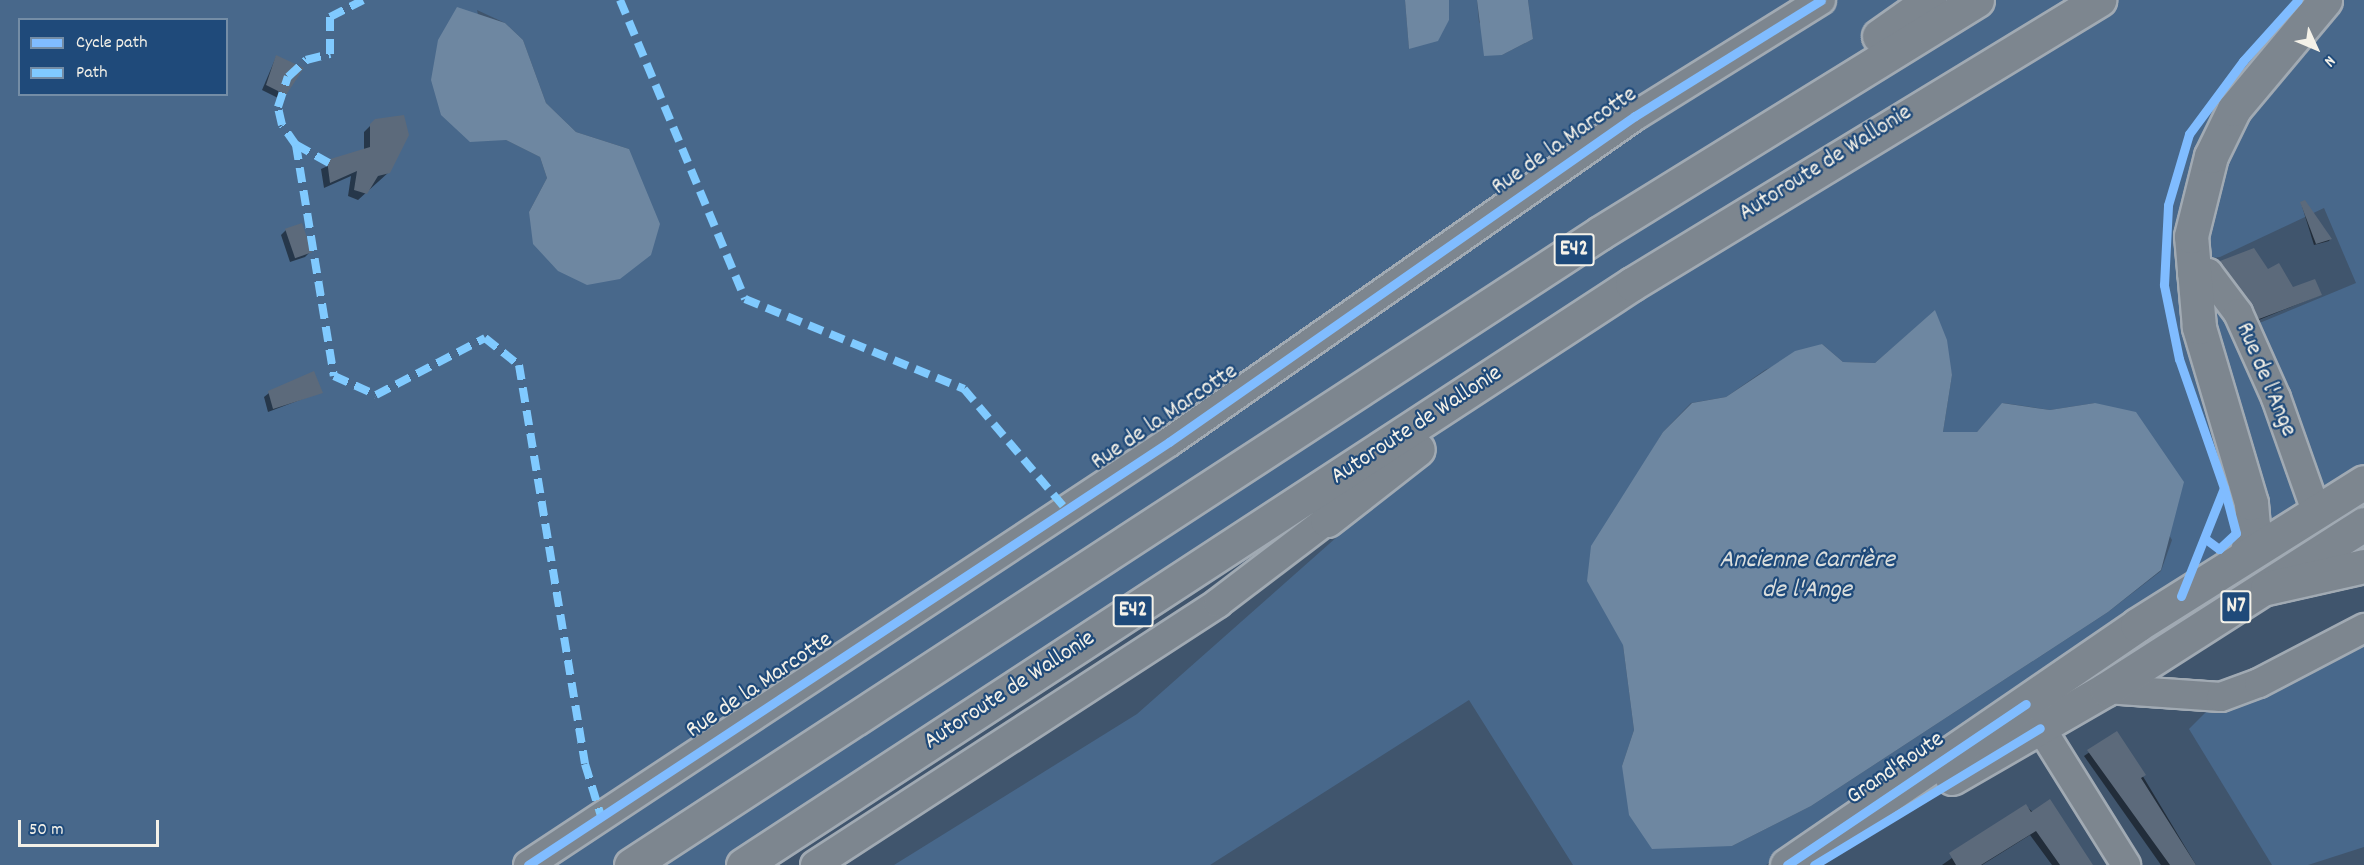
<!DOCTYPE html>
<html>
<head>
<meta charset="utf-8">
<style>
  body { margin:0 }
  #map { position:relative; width:2364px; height:865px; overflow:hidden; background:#40556d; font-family:Dekko,sans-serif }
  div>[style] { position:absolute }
  .green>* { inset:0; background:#48688b }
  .water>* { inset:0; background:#6e87a1 }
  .shadow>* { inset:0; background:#0007 }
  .building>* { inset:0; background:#5c6a7b; transform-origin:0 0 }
  .roads { filter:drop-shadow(2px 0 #a1aab3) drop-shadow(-2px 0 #a1aab3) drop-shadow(0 2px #a1aab3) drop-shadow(0 -2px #a1aab3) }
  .minor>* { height:28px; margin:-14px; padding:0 14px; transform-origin:14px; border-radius:14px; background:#7d868f }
  .major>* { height:33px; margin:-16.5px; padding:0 16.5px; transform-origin:16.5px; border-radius:16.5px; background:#7d868f }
  .highway>* { height:33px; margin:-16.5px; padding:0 16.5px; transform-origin:16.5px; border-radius:16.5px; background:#7d868f }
  .quiet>* { height:8px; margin-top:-4px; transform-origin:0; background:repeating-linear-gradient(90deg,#80caff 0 15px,transparent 0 23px) }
  .cycleway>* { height:9px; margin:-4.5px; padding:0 4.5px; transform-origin:4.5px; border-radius:4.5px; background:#80bcff }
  span { translate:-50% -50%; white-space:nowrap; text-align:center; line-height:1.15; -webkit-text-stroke:4.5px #1f4a7a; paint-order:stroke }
  .shield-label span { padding:2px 4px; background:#1f4a7a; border:2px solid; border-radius:4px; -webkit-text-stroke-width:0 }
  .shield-label { font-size:22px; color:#f4f1e8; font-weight:700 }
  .street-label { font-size:24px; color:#f4f1e8 }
  .water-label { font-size:26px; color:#dadddb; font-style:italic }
  .legend { position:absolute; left:18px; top:18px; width:210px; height:78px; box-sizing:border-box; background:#1f4a7a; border:2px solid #748da6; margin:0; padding:8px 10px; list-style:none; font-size:18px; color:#f4f1e8 }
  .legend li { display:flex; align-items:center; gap:12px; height:30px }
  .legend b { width:30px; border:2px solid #748da6 }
  .north { position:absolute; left:2286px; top:18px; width:60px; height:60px; -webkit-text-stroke:4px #1f4a7a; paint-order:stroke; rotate:134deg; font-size:16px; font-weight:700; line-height:24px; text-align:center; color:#f4f1e8 }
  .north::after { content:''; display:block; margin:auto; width:21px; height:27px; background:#f4f1e8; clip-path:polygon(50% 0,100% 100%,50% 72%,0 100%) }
  .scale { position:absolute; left:18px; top:820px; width:141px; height:27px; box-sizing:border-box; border:3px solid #f4f1e8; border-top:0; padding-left:8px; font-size:18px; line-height:21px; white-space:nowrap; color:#f4f1e8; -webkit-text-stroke:4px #1f4a7a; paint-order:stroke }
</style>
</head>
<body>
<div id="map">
  <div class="green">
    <i style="clip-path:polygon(evenodd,0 0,1405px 0,1409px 49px,1449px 20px,1449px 0,1477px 0,1479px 22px,1502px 55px,1533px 39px,1528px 0,2364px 0,2364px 468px,1766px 865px,1573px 865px,1469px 700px,1210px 865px,894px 865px,1137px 714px,1338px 536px,1320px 511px,779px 865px,0 865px,0 0,477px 10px,505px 23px,523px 40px,546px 103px,576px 132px,629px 149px,529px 212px,547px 178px,540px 157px,506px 140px,477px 10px,0 0,20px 20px,226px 20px,226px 94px,20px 94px,20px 20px,0 0,2324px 208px,2356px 283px,2240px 331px,2199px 260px,2220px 257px,2324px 208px,0 0,1935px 311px,1952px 375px,1943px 432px,1977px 432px,2003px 403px,2050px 410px,2095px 403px,2172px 540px,2161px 571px,2108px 612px,1811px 806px,1732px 846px,1622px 766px,1634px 730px,1623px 645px,1634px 481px,1663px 432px,1691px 403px,1726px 397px,1765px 370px,1822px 344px,1843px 362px,1875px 363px,1935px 311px)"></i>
    <i style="clip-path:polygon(2364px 628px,2364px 847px,2308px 865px,2272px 865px,2189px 729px,2221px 697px)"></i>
  </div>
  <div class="water">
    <i style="clip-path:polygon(1405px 0,1449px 0,1449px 20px,1438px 41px,1409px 49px)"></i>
    <i style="clip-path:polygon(1477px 0,1528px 0,1533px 39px,1502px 55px,1484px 56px)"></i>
    <i style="clip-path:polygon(457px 7px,505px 23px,523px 40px,546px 103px,576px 132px,629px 149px,660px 224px,651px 255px,620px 279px,587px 285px,558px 271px,533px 244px,529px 212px,547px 178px,540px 157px,506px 140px,470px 142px,441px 115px,431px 80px,438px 40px)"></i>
    <i style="clip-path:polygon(1935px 310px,1947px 340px,1952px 375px,1943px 432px,1977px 432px,2002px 403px,2050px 410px,2095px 403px,2136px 412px,2184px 482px,2161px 570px,2108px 612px,1811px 806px,1732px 846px,1652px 849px,1629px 815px,1622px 766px,1634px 730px,1623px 645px,1587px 581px,1591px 546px,1663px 432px,1692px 403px,1726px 397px,1795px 351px,1822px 344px,1843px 362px,1875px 363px)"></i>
  </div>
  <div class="shadow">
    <i style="clip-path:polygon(276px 57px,285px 94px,280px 99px,262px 90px)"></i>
    <i style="clip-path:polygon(376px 120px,389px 172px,358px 200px,348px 196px,351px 176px,324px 188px,321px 169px,364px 150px,364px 132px)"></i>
    <i style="clip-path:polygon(2301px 203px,2330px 239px,2329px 241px,2314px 245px)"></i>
    <i style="clip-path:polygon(286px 230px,310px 252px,305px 257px,290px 262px,281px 235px)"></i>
    <i style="clip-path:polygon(2221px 263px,2267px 271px,2292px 289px,2320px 295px,2254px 322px,2217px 267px)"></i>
    <i style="clip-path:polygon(321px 392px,268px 412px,264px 397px,269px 393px)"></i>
    <i style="clip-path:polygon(2117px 733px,2196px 865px,2161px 865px,2084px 756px)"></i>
    <i style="clip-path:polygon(2026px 806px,2092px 865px,2052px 865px,2030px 835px,1982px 865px,1942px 865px)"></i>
  </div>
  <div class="building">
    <i style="clip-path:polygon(276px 55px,304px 68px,286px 95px,266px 85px)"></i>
    <i style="clip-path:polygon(404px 115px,409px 135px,390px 173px,378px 176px,367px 194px,354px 190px,357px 171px,330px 183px,327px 160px,370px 147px,370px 124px,375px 119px)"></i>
    <i style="clip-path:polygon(2305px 200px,2332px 239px,2316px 244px,2300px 202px)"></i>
    <i style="left:302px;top:223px;width:31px;height:18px;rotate:71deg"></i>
    <i style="clip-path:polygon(2254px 248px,2268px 269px,2279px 263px,2293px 287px,2315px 279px,2322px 295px,2259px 319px,2220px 261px)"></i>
    <i style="clip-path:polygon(314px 371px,323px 393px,273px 409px,268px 391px)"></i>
    <i style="clip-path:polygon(2117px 731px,2146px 775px,2141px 778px,2196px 865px,2170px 865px,2087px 750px)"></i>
    <i style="clip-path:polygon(2050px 799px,2093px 865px,2060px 865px,2036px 831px,1981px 865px,1956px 865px,1949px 853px,2026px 804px,2031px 812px)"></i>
  </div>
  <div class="roads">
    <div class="minor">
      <i style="left:2192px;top:273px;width:16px"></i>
      <i style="left:2208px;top:273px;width:50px;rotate:53.1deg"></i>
      <i style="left:2238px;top:313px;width:93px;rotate:65.9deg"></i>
      <i style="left:2276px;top:398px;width:117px;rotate:70.5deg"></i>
      <i style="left:2106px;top:689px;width:115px;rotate:4deg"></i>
      <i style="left:2221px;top:697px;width:40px;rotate:-20.2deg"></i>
      <i style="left:2259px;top:683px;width:119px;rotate:-27.6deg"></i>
      <i style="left:2029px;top:709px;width:184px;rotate:58.1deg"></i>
      <i style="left:528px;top:865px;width:768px;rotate:-33.42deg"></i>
      <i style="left:1169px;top:442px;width:569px;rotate:-34.98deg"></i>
      <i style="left:1635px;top:116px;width:219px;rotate:-31.9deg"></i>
      <i style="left:815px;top:865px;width:481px;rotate:-33deg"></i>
      <i style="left:1218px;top:603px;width:137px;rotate:-37.3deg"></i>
    </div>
    <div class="major">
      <i style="left:2246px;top:555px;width:30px;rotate:-76deg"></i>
      <i style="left:2253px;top:526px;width:23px;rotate:-95deg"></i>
      <i style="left:2251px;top:503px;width:184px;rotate:-106.5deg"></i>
      <i style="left:2199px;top:327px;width:91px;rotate:-95deg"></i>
      <i style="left:2191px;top:236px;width:82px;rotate:-76deg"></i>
      <i style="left:2211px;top:156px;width:52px;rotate:-63.9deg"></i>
      <i style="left:2234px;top:109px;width:142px;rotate:-50.1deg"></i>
      <i style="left:1952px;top:778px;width:178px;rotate:-30deg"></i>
      <i style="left:2106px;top:689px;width:306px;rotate:-32.6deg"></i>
      <i style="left:1787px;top:865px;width:424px;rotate:-34.4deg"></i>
      <i style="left:2137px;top:625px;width:268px;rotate:-32.2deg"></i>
    </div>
    <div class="highway">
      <i style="left:1879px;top:36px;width:62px;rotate:-35.2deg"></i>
      <i style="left:1327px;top:520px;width:115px;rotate:-38deg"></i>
      <i style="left:2267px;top:588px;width:99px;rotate:-12.8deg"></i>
      <i style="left:631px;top:865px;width:1157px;rotate:-33.11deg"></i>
      <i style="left:1600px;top:233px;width:443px;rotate:-31.7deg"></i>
      <i style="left:743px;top:865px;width:1062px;rotate:-33.17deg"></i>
      <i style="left:1632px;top:284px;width:547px;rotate:-31.31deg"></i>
    </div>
  </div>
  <div class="quiet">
    <i style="left:620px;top:0;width:324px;rotate:67.3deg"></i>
    <i style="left:745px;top:299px;width:237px;rotate:22.3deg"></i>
    <i style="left:964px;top:389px;width:156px;rotate:49.7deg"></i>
    <i style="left:296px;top:145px;width:234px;rotate:80.7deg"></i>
    <i style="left:334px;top:376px;width:46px;rotate:24.3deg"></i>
    <i style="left:376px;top:395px;width:123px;rotate:-27.6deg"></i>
    <i style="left:485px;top:338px;width:43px;rotate:38.5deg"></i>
    <i style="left:519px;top:365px;width:404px;rotate:80.6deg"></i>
    <i style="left:585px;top:764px;width:54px;rotate:72.9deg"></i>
    <i style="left:329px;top:163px;width:38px;rotate:-151deg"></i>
    <i style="left:296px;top:145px;width:24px;rotate:-125deg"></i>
    <i style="left:282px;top:125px;width:18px;rotate:-103deg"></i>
    <i style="left:278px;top:107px;width:32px;rotate:-72deg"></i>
    <i style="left:288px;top:77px;width:25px;rotate:-43deg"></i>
    <i style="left:306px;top:60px;width:25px;rotate:-14deg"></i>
    <i style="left:330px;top:54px;width:37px;rotate:-90deg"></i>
    <i style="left:330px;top:17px;width:37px;rotate:-27deg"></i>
  </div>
  <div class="cycleway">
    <i style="left:2207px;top:540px;width:15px;rotate:37deg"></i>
    <i style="left:2219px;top:549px;width:23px;rotate:-43deg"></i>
    <i style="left:2236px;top:533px;width:47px;rotate:-104.9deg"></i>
    <i style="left:2181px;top:596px;width:116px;rotate:-68.3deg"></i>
    <i style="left:2224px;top:488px;width:137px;rotate:-109.2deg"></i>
    <i style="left:2179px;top:359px;width:76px;rotate:-101.5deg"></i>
    <i style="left:2164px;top:285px;width:80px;rotate:-87.1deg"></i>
    <i style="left:2168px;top:205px;width:74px;rotate:-73.5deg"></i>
    <i style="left:2189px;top:134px;width:91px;rotate:-53.5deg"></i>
    <i style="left:2243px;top:61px;width:82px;rotate:-48deg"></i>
    <i style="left:528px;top:865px;width:768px;rotate:-33.42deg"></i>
    <i style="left:1169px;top:442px;width:569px;rotate:-34.98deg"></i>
    <i style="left:1635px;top:116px;width:219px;rotate:-31.9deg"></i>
    <i style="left:1787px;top:865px;width:288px;rotate:-34deg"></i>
    <i style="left:1814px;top:865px;width:264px;rotate:-31.2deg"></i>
  </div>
  <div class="shield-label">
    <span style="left:1574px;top:250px">E42</span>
    <span style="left:2236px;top:607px">N7</span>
    <span style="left:1133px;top:611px">E42</span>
  </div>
  <div class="street-label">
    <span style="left:1565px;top:142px;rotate:-35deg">Rue de la Marcotte</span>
    <span style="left:1826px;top:164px;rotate:-32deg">Autoroute de Wallonie</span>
    <span style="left:2265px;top:380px;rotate:67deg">Rue de l'Ange</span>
    <span style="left:1165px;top:418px;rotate:-34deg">Rue de la Marcotte</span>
    <span style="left:1417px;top:426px;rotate:-33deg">Autoroute de Wallonie</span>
    <span style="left:760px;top:686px;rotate:-34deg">Rue de la Marcotte</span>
    <span style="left:1010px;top:691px;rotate:-33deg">Autoroute de Wallonie</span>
    <span style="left:1896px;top:769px;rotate:-34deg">Grand'Route</span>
  </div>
  <div class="water-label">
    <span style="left:1807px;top:576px">Ancienne Carrière<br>de l'Ange</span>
  </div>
  <ul class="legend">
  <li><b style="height:8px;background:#80bcff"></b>Cycle path</li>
  <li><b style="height:8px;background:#80caff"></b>Path</li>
  </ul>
  <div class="north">N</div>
  <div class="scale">50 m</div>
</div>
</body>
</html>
